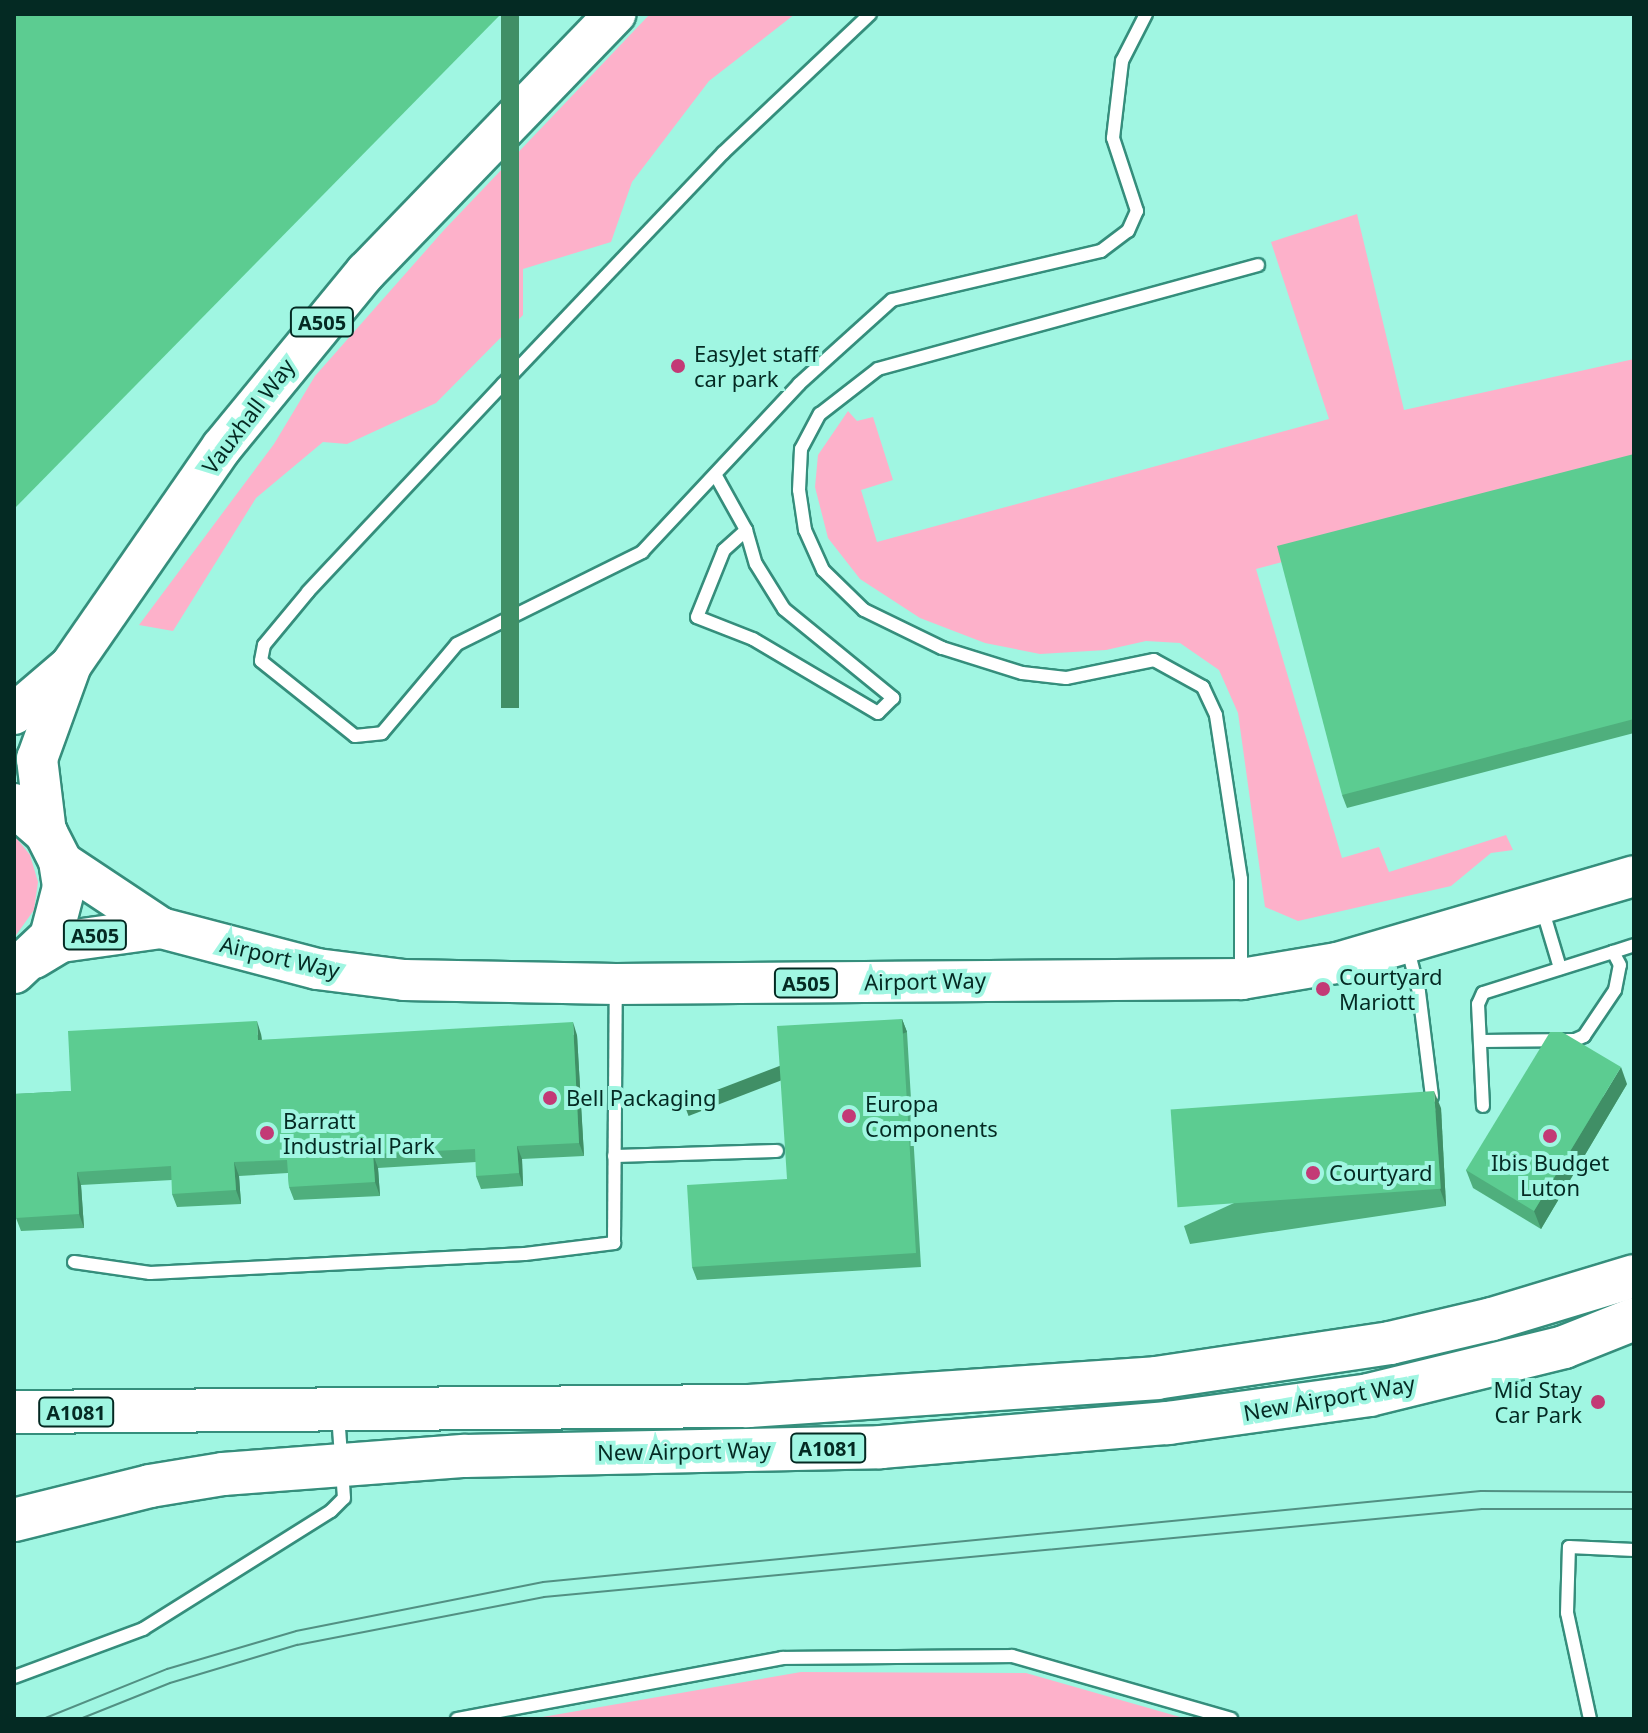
<!DOCTYPE html>
<html>
<head>
<meta charset="utf-8">
<style>
  body { margin:0 }
  #map { position:relative; width:1648px; height:1733px; overflow:hidden; background:#a0f6e2; font-family:"Noto Sans",sans-serif }
  div>[style] { position:absolute }
  .green>* { inset:0; background:#fdb1ca }
  .roads { filter:drop-shadow(2px 0 #358e7c) drop-shadow(-2px 0 #358e7c) drop-shadow(0 2px #358e7c) drop-shadow(0 -2px #358e7c) }
  .service>* { height:12px; margin:-6px; padding:0 6px; transform-origin:6px; border-radius:6px; background:#fff }
  .primary>* { height:40px; margin:-20px; padding:0 20px; transform-origin:20px; border-radius:20px; background:#fff }
  .trunk>* { height:42px; margin:-21px; padding:0 21px; transform-origin:21px; border-radius:21px; background:#fff }
  .tram>* { height:2px; margin:-1px; padding:0 1px; transform-origin:1px; border-radius:1px; background:#529083 }
  .wall>* { inset:0; background:#4faf7d }
  .shaded-wall>* { inset:0; background:#408f66; transform-origin:0 0 }
  .building>* { inset:0; background:#5ccc91; transform-origin:0 0 }
  .dots>* { width:22px; height:22px; translate:-50% -50%; box-sizing:border-box; border:4px solid #a0f6e2; border-radius:50% }
  span { translate:-50% -50%; white-space:nowrap; text-align:center; line-height:1.15; -webkit-text-stroke:8px #a0f6e2; paint-order:stroke }
  .shield-label span { padding:2px 6px; background:#a0f6e2; border:2px solid; border-radius:6px; -webkit-text-stroke-width:0 }
  .shield-label { font-size:20px; color:#042a23; font-weight:700 }
  .poi-label { font-size:22px; color:#042a23 }
  .left { translate:0 -50%; text-align:left }
  .right { translate:-100% -50%; text-align:right }
  .street-label { font-size:22px; color:#042a23 }
  .frame { position:absolute; inset:0; border:16px solid #042a23; pointer-events:none }
</style>
</head>
<body>
<div id="map">
  <div class="green">
    <i style="clip-path:polygon(650px 14px,795px 14px,709px 81px,632px 182px,611px 242px,523px 269px,523px 315px,436px 403px,347px 444px,323px 442px,256px 498px,173px 631px,139px 625px,274px 444px,315px 376px,444px 230px)"></i>
    <i style="clip-path:polygon(1357px 214px,1404px 410px,1634px 359px,1634px 469px,1256px 569px,1342px 858px,1379px 847px,1389px 872px,1506px 835px,1513px 850px,1491px 853px,1451px 886px,1298px 921px,1265px 907px,1238px 713px,1219px 670px,1180px 643px,1146px 641px,1106px 650px,1040px 654px,985px 643px,920px 618px,860px 579px,828px 538px,815px 487px,818px 455px,848px 411px,857px 421px,873px 417px,893px 480px,861px 490px,877px 542px,1329px 419px,1271px 242px)"></i>
    <i style="clip-path:polygon(14px 835px,30px 855px,38px 882px,34px 910px,14px 938px)"></i>
    <i style="clip-path:polygon(801px 1672px,1026px 1673px,1187px 1719px,531px 1719px)"></i>
  </div>
  <div class="roads">
    <div class="service">
      <i style="left:870px;top:14px;width:202px;rotate:136.6deg"></i>
      <i style="left:723px;top:153px;width:319px;rotate:133.6deg"></i>
      <i style="left:503px;top:384px;width:285px;rotate:133.2deg"></i>
      <i style="left:308px;top:592px;width:69px;rotate:129.7deg"></i>
      <i style="left:264px;top:645px;width:16px;rotate:101deg"></i>
      <i style="left:261px;top:661px;width:120px;rotate:38.6deg"></i>
      <i style="left:355px;top:736px;width:27px;rotate:-6deg"></i>
      <i style="left:382px;top:733px;width:116px;rotate:-49.9deg"></i>
      <i style="left:457px;top:644px;width:207px;rotate:-26.4deg"></i>
      <i style="left:642px;top:552px;width:230px;rotate:-46.9deg"></i>
      <i style="left:799px;top:384px;width:125px;rotate:-42.1deg"></i>
      <i style="left:892px;top:300px;width:215px;rotate:-13.2deg"></i>
      <i style="left:1101px;top:251px;width:34px;rotate:-37deg"></i>
      <i style="left:1128px;top:231px;width:22px;rotate:-66deg"></i>
      <i style="left:1137px;top:211px;width:77px;rotate:-108.2deg"></i>
      <i style="left:1113px;top:138px;width:78px;rotate:-83.3deg"></i>
      <i style="left:1122px;top:61px;width:53px;rotate:-62.9deg"></i>
      <i style="left:716px;top:476px;width:62px;rotate:60.9deg"></i>
      <i style="left:746px;top:530px;width:35px;rotate:74deg"></i>
      <i style="left:756px;top:564px;width:53px;rotate:58.1deg"></i>
      <i style="left:784px;top:609px;width:141px;rotate:39.2deg"></i>
      <i style="left:893px;top:698px;width:21px;rotate:135deg"></i>
      <i style="left:878px;top:713px;width:145px;rotate:-149.4deg"></i>
      <i style="left:753px;top:639px;width:60px;rotate:-158.6deg"></i>
      <i style="left:697px;top:617px;width:72px;rotate:-68.1deg"></i>
      <i style="left:724px;top:550px;width:30px;rotate:-42deg"></i>
      <i style="left:1542px;top:908px;width:63px;rotate:73.3deg"></i>
      <i style="left:1407px;top:946px;width:48px;rotate:75.4deg"></i>
      <i style="left:1419px;top:992px;width:105px;rotate:82.9deg"></i>
      <i style="left:1613px;top:952px;width:22px;rotate:-18deg"></i>
      <i style="left:1241px;top:972px;width:93px;rotate:-90deg"></i>
      <i style="left:1241px;top:879px;width:166px;rotate:-98.7deg"></i>
      <i style="left:1216px;top:715px;width:31px;rotate:-115deg"></i>
      <i style="left:1203px;top:687px;width:56px;rotate:-151.1deg"></i>
      <i style="left:1154px;top:660px;width:90px;rotate:168.4deg"></i>
      <i style="left:1066px;top:678px;width:44px;rotate:-173.5deg"></i>
      <i style="left:1022px;top:673px;width:84px;rotate:-162.6deg"></i>
      <i style="left:942px;top:648px;width:87px;rotate:-154deg"></i>
      <i style="left:864px;top:610px;width:57px;rotate:-135.7deg"></i>
      <i style="left:823px;top:570px;width:44px;rotate:-114.2deg"></i>
      <i style="left:805px;top:530px;width:40px;rotate:-98.5deg"></i>
      <i style="left:799px;top:490px;width:41px;rotate:-87.2deg"></i>
      <i style="left:801px;top:449px;width:40px;rotate:-62deg"></i>
      <i style="left:820px;top:414px;width:73px;rotate:-37.8deg"></i>
      <i style="left:878px;top:369px;width:394px;rotate:-15.3deg"></i>
      <i style="left:1482px;top:1041px;width:93px;rotate:-0.6deg"></i>
      <i style="left:1575px;top:1040px;width:10px;rotate:-24deg"></i>
      <i style="left:1584px;top:1036px;width:55px;rotate:-56deg"></i>
      <i style="left:1615px;top:990px;width:25px;rotate:-79deg"></i>
      <i style="left:1620px;top:965px;width:15px;rotate:-118deg"></i>
      <i style="left:1613px;top:952px;width:136px;rotate:162.5deg"></i>
      <i style="left:1483px;top:993px;width:12px;rotate:114deg"></i>
      <i style="left:1478px;top:1004px;width:102px;rotate:87.2deg"></i>
      <i style="left:614px;top:1156px;width:163px;rotate:-1.8deg"></i>
      <i style="left:74px;top:1262px;width:77px;rotate:8.2deg"></i>
      <i style="left:150px;top:1273px;width:375px;rotate:-2.9deg"></i>
      <i style="left:525px;top:1254px;width:90px;rotate:-7deg"></i>
      <i style="left:614px;top:1243px;width:255px;rotate:-89.6deg"></i>
      <i style="left:14px;top:1677px;width:138px;rotate:-20.4deg"></i>
      <i style="left:143px;top:1629px;width:222px;rotate:-32.1deg"></i>
      <i style="left:331px;top:1511px;width:18px;rotate:-45deg"></i>
      <i style="left:344px;top:1498px;width:83px;rotate:-94.1deg"></i>
      <i style="left:457px;top:1719px;width:331px;rotate:-10.6deg"></i>
      <i style="left:782px;top:1658px;width:230px;rotate:-0.5deg"></i>
      <i style="left:1012px;top:1656px;width:228px;rotate:16deg"></i>
      <i style="left:1590px;top:1719px;width:108px;rotate:-102.2deg"></i>
      <i style="left:1567px;top:1613px;width:66px;rotate:-88.3deg"></i>
      <i style="left:1569px;top:1547px;width:65px;rotate:2.6deg"></i>
    </div>
    <div class="primary">
      <i style="left:14px;top:714px;width:72px;rotate:-40.5deg"></i>
      <i style="left:46px;top:833px;width:75px;rotate:-96.9deg"></i>
      <i style="left:37px;top:759px;width:100px;rotate:-70.1deg"></i>
      <i style="left:71px;top:665px;width:265px;rotate:-55.3deg"></i>
      <i style="left:222px;top:447px;width:227px;rotate:-50.6deg"></i>
      <i style="left:366px;top:272px;width:359px;rotate:-46deg"></i>
      <i style="left:60px;top:861px;width:121px;rotate:33.6deg"></i>
      <i style="left:161px;top:928px;width:161px;rotate:14.7deg"></i>
      <i style="left:317px;top:969px;width:88px;rotate:7.2deg"></i>
      <i style="left:404px;top:980px;width:212px;rotate:1.1deg"></i>
      <i style="left:616px;top:984px;width:626px;rotate:-0.46deg"></i>
      <i style="left:1242px;top:979px;width:96px;rotate:-9.6deg"></i>
      <i style="left:1337px;top:963px;width:309px;rotate:-16.3deg"></i>
      <i style="left:34px;top:958px;width:31px;rotate:-31deg"></i>
      <i style="left:61px;top:942px;width:101px;rotate:-8deg"></i>
    </div>
    <div class="trunk">
      <i style="left:14px;top:805px;width:43px;rotate:41.2deg"></i>
      <i style="left:46px;top:833px;width:31px;rotate:63deg"></i>
      <i style="left:60px;top:861px;width:26px;rotate:81deg"></i>
      <i style="left:64px;top:887px;width:52px;rotate:104.6deg"></i>
      <i style="left:51px;top:937px;width:51px;rotate:136.6deg"></i>
      <i style="left:14px;top:1412px;width:734px;rotate:-0.47deg"></i>
      <i style="left:748px;top:1406px;width:409px;rotate:-3.9deg"></i>
      <i style="left:1156px;top:1378px;width:237px;rotate:-8.5deg"></i>
      <i style="left:1390px;top:1343px;width:105px;rotate:-13.2deg"></i>
      <i style="left:1492px;top:1319px;width:148px;rotate:-16.8deg"></i>
      <i style="left:14px;top:1520px;width:140px;rotate:-14deg"></i>
      <i style="left:150px;top:1486px;width:74px;rotate:-9.3deg"></i>
      <i style="left:223px;top:1474px;width:243px;rotate:-4.3deg"></i>
      <i style="left:465px;top:1456px;width:416px;rotate:-1.2deg"></i>
      <i style="left:881px;top:1447px;width:288px;rotate:-4.8deg"></i>
      <i style="left:1168px;top:1423px;width:203px;rotate:-7.9deg"></i>
      <i style="left:1369px;top:1395px;width:201px;rotate:-13.8deg"></i>
      <i style="left:1564px;top:1347px;width:75px;rotate:-21.8deg"></i>
    </div>
  </div>
  <div class="tram">
    <i style="left:43px;top:1719px;width:134px;rotate:-22deg"></i>
    <i style="left:167px;top:1669px;width:134px;rotate:-16.4deg"></i>
    <i style="left:296px;top:1631px;width:252px;rotate:-11.2deg"></i>
    <i style="left:543px;top:1582px;width:942px;rotate:-5.54deg"></i>
    <i style="left:1481px;top:1491px;width:153px;rotate:0.4deg"></i>
    <i style="left:80px;top:1719px;width:97px;rotate:-21.8deg"></i>
    <i style="left:170px;top:1683px;width:133px;rotate:-16.7deg"></i>
    <i style="left:297px;top:1645px;width:252px;rotate:-11deg"></i>
    <i style="left:544px;top:1597px;width:942px;rotate:-5.36deg"></i>
    <i style="left:1482px;top:1509px;width:152px"></i>
  </div>
  <div class="wall">
    <i style="clip-path:polygon(1634px 454px,1634px 733px,1347px 808px,1342px 795px)"></i>
    <i style="clip-path:polygon(902px 1019px,907px 1032px,921px 1267px,697px 1280px,692px 1267px,787px 1179px)"></i>
    <i style="clip-path:polygon(261px 1034px,262px 1040px,577px 1035px,584px 1156px,522px 1159px,523px 1186px,481px 1189px,476px 1176px,476px 1162px,378px 1168px,380px 1196px,294px 1200px,289px 1187px,288px 1173px,239px 1176px,241px 1204px,177px 1207px,172px 1194px,172px 1180px,81px 1185px,84px 1228px,21px 1231px,16px 1218px,16px 1212px,14px 1212px,14px 1094px,71px 1091px)"></i>
    <i style="clip-path:polygon(1627px 1084px,1541px 1229px,1473px 1188px,1466px 1170px)"></i>
    <i style="clip-path:polygon(1441px 1108px,1446px 1206px,1190px 1244px,1184px 1226px)"></i>
  </div>
  <div class="shaded-wall">
    <i style="left:501px;top:14px;width:18px;height:694px"></i>
    <i style="left:902px;top:1019px;width:14px;height:234px;rotate:69deg"></i>
    <i style="clip-path:polygon(257px 1021px,261px 1034px,263px 1053px,258px 1040px)"></i>
    <i style="clip-path:polygon(573px 1022px,577px 1035px,584px 1156px,579px 1143px)"></i>
    <i style="clip-path:polygon(1621px 1067px,1627px 1084px,1541px 1229px,1534px 1211px)"></i>
    <i style="clip-path:polygon(1434px 1091px,1441px 1108px,1446px 1206px,1440px 1189px)"></i>
    <i style="clip-path:polygon(517px 1146px,522px 1159px,523px 1186px,519px 1173px)"></i>
    <i style="clip-path:polygon(373px 1154px,378px 1168px,380px 1196px,375px 1182px)"></i>
    <i style="clip-path:polygon(234px 1162px,239px 1176px,241px 1204px,236px 1190px)"></i>
    <i style="clip-path:polygon(77px 1172px,81px 1185px,84px 1228px,79px 1214px)"></i>
  </div>
  <div class="building">
    <i style="clip-path:polygon(14px 14px,501px 14px,14px 509px)"></i>
    <i style="clip-path:polygon(1634px 454px,1634px 719px,1342px 795px,1277px 546px)"></i>
    <i style="clip-path:polygon(902px 1019px,916px 1253px,692px 1267px,687px 1185px,787px 1179px,777px 1026px)"></i>
    <i style="clip-path:polygon(257px 1021px,258px 1040px,573px 1022px,579px 1143px,517px 1146px,519px 1173px,476px 1176px,475px 1149px,373px 1154px,375px 1182px,289px 1187px,287px 1160px,234px 1162px,236px 1190px,172px 1194px,171px 1166px,77px 1172px,79px 1214px,16px 1218px,15px 1199px,14px 1199px,14px 1094px,71px 1091px,68px 1031px)"></i>
    <i style="clip-path:polygon(1550px 1032px,1562px 1032px,1621px 1067px,1534px 1211px,1466px 1170px)"></i>
    <i style="left:1434px;top:1091px;width:98px;height:264px;rotate:86deg"></i>
  </div>
  <div class="dots">
    <i style="left:678px;top:366px;background:#c33a76"></i>
    <i style="left:1323px;top:989px;background:#c33a76"></i>
    <i style="left:550px;top:1098px;background:#c33a76"></i>
    <i style="left:849px;top:1116px;background:#c33a76"></i>
    <i style="left:267px;top:1133px;background:#c33a76"></i>
    <i style="left:1550px;top:1136px;background:#c33a76"></i>
    <i style="left:1313px;top:1173px;background:#c33a76"></i>
    <i style="left:1598px;top:1402px;background:#c33a76"></i>
  </div>
  <div class="shield-label">
    <span style="left:322px;top:322px">A505</span>
    <span style="left:95px;top:935px">A505</span>
    <span style="left:806px;top:983px">A505</span>
    <span style="left:76px;top:1412px">A1081</span>
    <span style="left:828px;top:1448px">A1081</span>
  </div>
  <div class="poi-label">
    <span class="left" style="left:694px;top:366px">EasyJet staff<br>car park</span>
    <span class="left" style="left:1339px;top:989px">Courtyard<br>Mariott</span>
    <span class="left" style="left:566px;top:1098px">Bell Packaging</span>
    <span class="left" style="left:865px;top:1116px">Europa<br>Components</span>
    <span class="left" style="left:283px;top:1133px">Barratt<br>Industrial Park</span>
    <span style="left:1550px;top:1175px">Ibis Budget<br>Luton</span>
    <span class="left" style="left:1329px;top:1173px">Courtyard</span>
    <span class="right" style="left:1582px;top:1402px">Mid Stay<br>Car Park</span>
  </div>
  <div class="street-label">
    <span style="left:248px;top:416px;rotate:-53deg">Vauxhall Way</span>
    <span style="left:280px;top:957px;rotate:13deg">Airport Way</span>
    <span style="left:925px;top:981px;rotate:-1deg">Airport Way</span>
    <span style="left:1329px;top:1398px;rotate:-10deg">New Airport Way</span>
    <span style="left:684px;top:1451px;rotate:-1deg">New Airport Way</span>
  </div>
  <div class="frame"></div>
</div>
</body>
</html>
